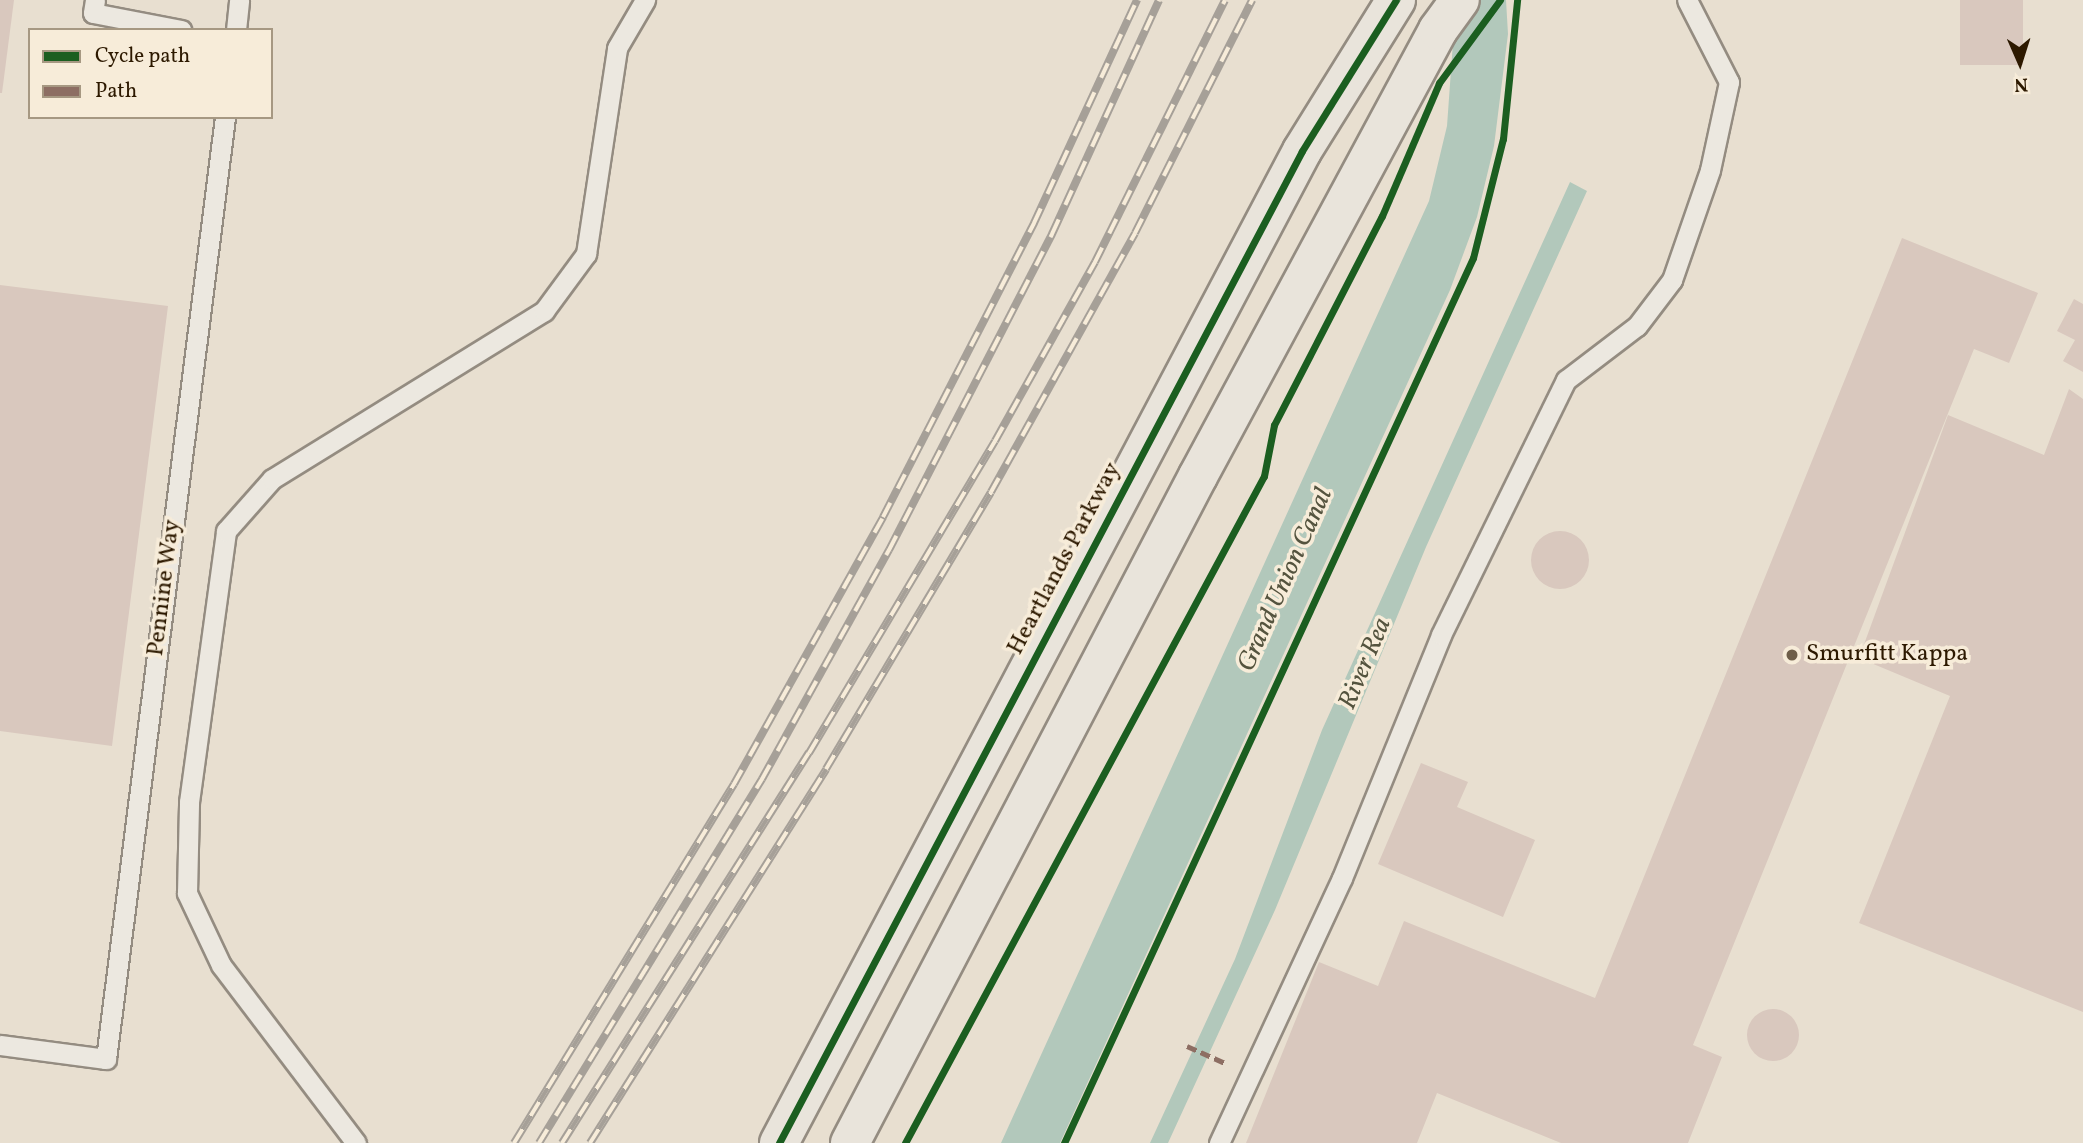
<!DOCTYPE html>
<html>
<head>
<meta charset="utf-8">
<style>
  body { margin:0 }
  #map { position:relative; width:2083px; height:1143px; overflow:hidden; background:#e8dfd0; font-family:Vollkorn,serif }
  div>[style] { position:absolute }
  .water>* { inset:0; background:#b2c8bb }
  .building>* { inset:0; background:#d9c8be; transform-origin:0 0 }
  .round { border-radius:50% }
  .roads { filter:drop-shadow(2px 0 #948c81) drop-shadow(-2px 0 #948c81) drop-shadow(0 2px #948c81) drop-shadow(0 -2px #948c81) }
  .lane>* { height:19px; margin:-9.5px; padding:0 9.5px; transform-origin:9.5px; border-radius:9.5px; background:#ece8e0 }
  .primary>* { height:38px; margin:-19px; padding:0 19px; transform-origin:19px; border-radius:19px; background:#e9e4db }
  .rail>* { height:8px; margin-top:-4px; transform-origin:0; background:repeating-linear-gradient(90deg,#f7ecd9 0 16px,#a6a098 0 32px); box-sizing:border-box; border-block:2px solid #a6a098 }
  .quiet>* { height:5px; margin-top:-2.5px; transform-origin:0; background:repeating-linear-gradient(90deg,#8d6e63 0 10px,transparent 0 15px) }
  .cycleway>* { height:7px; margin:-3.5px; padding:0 3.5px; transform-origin:3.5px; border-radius:3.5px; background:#1b5e20 }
  .dots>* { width:19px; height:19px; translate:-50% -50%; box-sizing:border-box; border:4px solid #f7ecd9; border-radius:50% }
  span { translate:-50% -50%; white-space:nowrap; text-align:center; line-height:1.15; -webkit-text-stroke:7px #f7ecd9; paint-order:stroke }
  .street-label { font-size:24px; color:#2d1900 }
  .poi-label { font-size:24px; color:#2d1900 }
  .left { translate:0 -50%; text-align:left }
  .water-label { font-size:26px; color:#54533e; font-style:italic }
  .legend { position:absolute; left:28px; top:28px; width:245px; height:91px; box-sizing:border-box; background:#f7ecd9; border:2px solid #a69882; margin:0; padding:9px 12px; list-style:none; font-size:21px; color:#2d1900 }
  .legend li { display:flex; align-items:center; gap:14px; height:35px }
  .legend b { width:35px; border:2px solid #a69882 }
  .north { position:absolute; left:1985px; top:28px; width:70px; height:70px; -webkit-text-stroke:5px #f7ecd9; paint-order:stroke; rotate:177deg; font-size:19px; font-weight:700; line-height:28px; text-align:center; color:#2d1900 }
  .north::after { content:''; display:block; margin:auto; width:24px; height:32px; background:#2d1900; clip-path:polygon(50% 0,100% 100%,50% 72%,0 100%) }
</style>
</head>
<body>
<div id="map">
  <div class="water">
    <i style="clip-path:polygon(1456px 0,1506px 0,1508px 34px,1494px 146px,1477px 217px,1450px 290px,1060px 1143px,1001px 1143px,1429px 201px,1447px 126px)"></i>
    <i style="clip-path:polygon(1570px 182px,1587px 191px,1426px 547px,1275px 910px,1168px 1143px,1150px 1143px,1235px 959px,1322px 730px)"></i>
  </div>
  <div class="building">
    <i style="clip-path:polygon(0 0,14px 0,2px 93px,0 93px)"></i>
    <i style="left:1960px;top:0;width:63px;height:65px"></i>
    <i style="clip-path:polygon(1902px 238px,2038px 293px,2009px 363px,1974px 349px,1693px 1045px,1722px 1057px,1688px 1143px,1561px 1143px,1437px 1093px,1417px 1143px,1246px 1143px,1319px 962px,1378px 986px,1404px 921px,1595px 998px)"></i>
    <i style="clip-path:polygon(0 285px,168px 306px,112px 746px,0 731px)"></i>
    <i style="clip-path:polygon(2074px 299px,2083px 304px,2083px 372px,2063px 361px,2075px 340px,2057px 331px)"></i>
    <i style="clip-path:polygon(2069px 389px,2083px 399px,2083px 1012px,1859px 923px,1950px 696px,1859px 658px,1948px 415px,2044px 455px)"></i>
    <i class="round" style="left:1531px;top:531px;width:58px;height:58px"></i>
    <i style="clip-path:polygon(1421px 763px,1468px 782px,1457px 807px,1535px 840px,1503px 917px,1378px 864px)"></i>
    <i class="round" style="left:1747px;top:1009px;width:52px;height:52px"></i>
  </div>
  <div class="roads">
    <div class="lane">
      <i style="left:95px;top:0;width:13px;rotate:99deg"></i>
      <i style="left:93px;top:13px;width:90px;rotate:10.9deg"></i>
      <i style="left:236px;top:30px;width:30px;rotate:-84deg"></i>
      <i style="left:0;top:1045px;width:107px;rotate:7.5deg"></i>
      <i style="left:106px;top:1059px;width:949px;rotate:-82.8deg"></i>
      <i style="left:356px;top:1143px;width:223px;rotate:-127.2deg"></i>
      <i style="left:221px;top:965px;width:80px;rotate:-115.3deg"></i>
      <i style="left:187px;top:893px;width:91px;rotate:-88.7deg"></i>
      <i style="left:189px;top:802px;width:274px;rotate:-82.2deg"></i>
      <i style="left:226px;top:531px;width:69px;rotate:-48.5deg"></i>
      <i style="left:272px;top:479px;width:320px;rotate:-31.7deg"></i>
      <i style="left:544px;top:311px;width:71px;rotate:-53.6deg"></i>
      <i style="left:586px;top:254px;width:208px;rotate:-81.4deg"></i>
      <i style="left:617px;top:48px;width:56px;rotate:-59.7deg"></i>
      <i style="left:1219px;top:1143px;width:292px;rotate:-65.1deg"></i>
      <i style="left:1342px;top:878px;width:262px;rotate:-67.8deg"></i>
      <i style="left:1441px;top:635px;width:284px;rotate:-63.9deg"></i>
      <i style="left:1566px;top:380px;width:89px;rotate:-37.3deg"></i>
      <i style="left:1637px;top:326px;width:58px;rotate:-52.7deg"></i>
      <i style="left:1672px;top:280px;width:116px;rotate:-70.9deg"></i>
      <i style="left:1710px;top:170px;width:90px;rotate:-77.8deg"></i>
      <i style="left:1729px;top:82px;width:92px;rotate:-117.1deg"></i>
    </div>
    <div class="primary">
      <i style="left:779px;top:1143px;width:1121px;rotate:-62.2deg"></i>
      <i style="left:1302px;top:151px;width:178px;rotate:-58.1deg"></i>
      <i style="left:850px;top:1143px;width:752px;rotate:-62.45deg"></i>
      <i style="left:1198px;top:476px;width:506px;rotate:-61.71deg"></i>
      <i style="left:1438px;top:30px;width:37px;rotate:-54deg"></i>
    </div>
  </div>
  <div class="rail">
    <i style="left:514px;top:1143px;width:421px;rotate:-58.5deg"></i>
    <i style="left:734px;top:784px;width:306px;rotate:-60.8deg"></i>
    <i style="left:883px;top:517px;width:331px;rotate:-62.8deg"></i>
    <i style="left:1034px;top:223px;width:246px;rotate:-65.2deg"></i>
    <i style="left:539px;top:1143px;width:427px;rotate:-58.5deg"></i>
    <i style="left:762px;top:779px;width:262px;rotate:-61deg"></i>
    <i style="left:889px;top:550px;width:356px;rotate:-62.7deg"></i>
    <i style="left:1052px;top:234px;width:257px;rotate:-65.4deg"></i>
    <i style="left:562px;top:1143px;width:462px;rotate:-57.7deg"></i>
    <i style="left:809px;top:753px;width:363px;rotate:-59.2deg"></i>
    <i style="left:995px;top:441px;width:205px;rotate:-60.8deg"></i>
    <i style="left:1095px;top:262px;width:292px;rotate:-63.6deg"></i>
    <i style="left:590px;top:1143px;width:442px;rotate:-57.7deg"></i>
    <i style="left:826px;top:769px;width:322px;rotate:-59.2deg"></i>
    <i style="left:991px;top:492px;width:296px;rotate:-60.9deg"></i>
    <i style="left:1135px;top:233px;width:261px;rotate:-63.3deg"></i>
  </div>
  <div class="quiet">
    <i style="left:1187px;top:1046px;width:42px;rotate:24.1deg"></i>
  </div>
  <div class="cycleway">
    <i style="left:779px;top:1143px;width:1121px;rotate:-62.2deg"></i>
    <i style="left:1302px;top:151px;width:178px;rotate:-58.1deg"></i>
    <i style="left:905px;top:1143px;width:757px;rotate:-61.71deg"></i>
    <i style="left:1264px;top:476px;width:52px;rotate:-78.9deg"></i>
    <i style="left:1274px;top:425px;width:235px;rotate:-62.7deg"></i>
    <i style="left:1382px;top:216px;width:145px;rotate:-66.8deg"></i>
    <i style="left:1439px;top:83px;width:103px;rotate:-53.7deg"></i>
    <i style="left:1064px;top:1143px;width:975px;rotate:-65.2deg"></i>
    <i style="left:1473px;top:258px;width:123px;rotate:-75.9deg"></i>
    <i style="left:1503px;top:139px;width:140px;rotate:-84.2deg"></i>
  </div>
  <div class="dots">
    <i style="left:1792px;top:655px;background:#6e5e49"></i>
  </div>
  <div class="street-label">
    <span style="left:1065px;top:559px;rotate:-62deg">Heartlands Parkway</span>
    <span style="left:165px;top:588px;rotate:-83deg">Pennine Way</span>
  </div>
  <div class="poi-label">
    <span class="left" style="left:1806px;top:655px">Smurfitt Kappa</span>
  </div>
  <div class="water-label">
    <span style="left:1286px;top:580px;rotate:-66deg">Grand Union Canal</span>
    <span style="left:1366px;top:664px;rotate:-67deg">River Rea</span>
  </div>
  <ul class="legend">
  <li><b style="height:9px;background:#1b5e20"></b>Cycle path</li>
  <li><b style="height:9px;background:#8d6e63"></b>Path</li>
  </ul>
  <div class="north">N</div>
</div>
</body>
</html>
